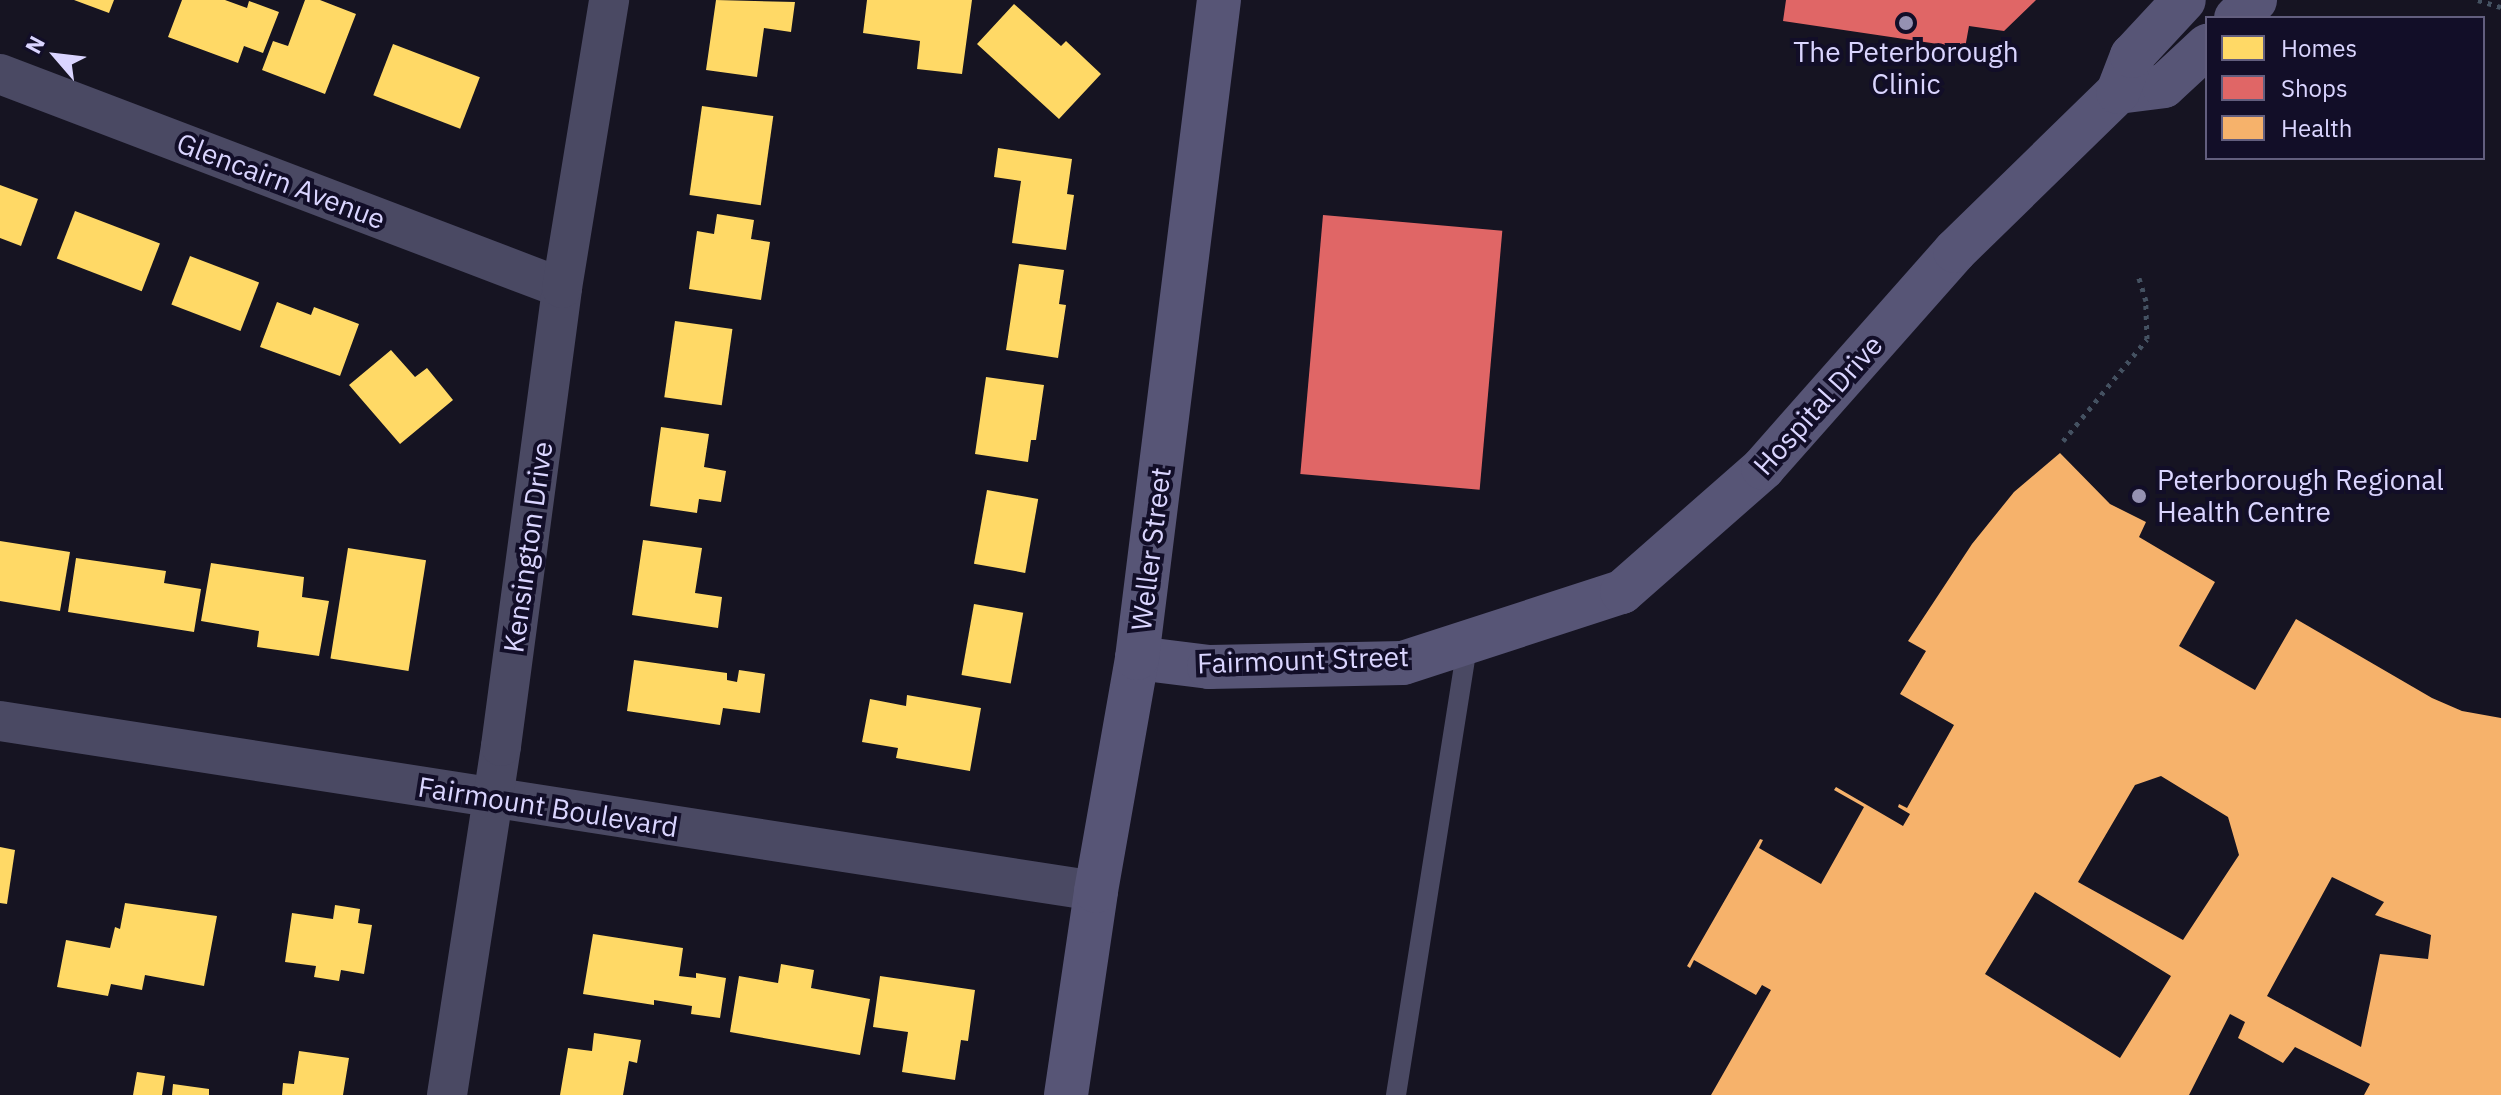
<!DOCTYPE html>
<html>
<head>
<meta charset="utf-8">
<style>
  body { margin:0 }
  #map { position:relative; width:2501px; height:1095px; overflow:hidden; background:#161422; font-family:"IBM Plex Sans",sans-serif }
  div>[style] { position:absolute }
  .homes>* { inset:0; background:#ffd966; transform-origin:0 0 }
  .shops>* { inset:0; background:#e06666; transform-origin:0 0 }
  .health>* { inset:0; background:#f6b26b }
  .path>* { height:5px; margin-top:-2.5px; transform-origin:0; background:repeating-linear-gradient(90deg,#445161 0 4px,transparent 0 10px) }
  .lane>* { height:20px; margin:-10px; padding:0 10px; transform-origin:10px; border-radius:10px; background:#4a4963 }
  .street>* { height:40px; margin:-20px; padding:0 20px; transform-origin:20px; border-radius:20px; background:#4a4963 }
  .secondary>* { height:44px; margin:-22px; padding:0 22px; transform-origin:22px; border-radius:22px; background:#575576 }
  .dots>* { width:22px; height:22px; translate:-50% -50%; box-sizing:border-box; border:4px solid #120e28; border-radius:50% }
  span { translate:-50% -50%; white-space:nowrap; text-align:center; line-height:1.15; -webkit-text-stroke:8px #120e28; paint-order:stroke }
  .poi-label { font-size:28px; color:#dad5ff }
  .left { translate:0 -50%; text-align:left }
  .street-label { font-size:28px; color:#dad5ff }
  .legend { position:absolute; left:2205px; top:16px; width:280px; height:144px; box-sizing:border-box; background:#120e28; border:2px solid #625e7e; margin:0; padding:10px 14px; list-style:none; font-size:24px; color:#dad5ff }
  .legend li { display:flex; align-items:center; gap:16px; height:40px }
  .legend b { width:40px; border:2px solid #625e7e }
  .north { position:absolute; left:16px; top:16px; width:80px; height:80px; -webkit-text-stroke:6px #120e28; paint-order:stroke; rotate:298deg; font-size:22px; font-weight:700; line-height:32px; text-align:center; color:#dad5ff }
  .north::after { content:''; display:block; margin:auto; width:28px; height:36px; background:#dad5ff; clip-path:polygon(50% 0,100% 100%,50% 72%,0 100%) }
</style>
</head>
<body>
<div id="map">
  <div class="homes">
    <i style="clip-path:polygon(74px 0,114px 0,109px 13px)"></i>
    <i style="clip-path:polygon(182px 0,225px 0,247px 8px,249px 1px,279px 12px,263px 53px,244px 46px,238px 63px,168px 37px)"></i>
    <i style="clip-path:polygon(305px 0,320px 0,356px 14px,325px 94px,262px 70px,273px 41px,288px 46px)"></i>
    <i style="clip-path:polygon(716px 0,795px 2px,791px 32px,764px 28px,757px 77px,706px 70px)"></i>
    <i style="clip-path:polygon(867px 0,972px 0,962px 74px,917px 69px,920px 41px,863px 33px)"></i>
    <i style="clip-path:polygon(1014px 4px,1061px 46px,1066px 41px,1101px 74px,1059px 119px,977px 44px)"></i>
    <i style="left:393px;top:44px;width:93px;height:55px;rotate:21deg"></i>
    <i style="left:702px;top:106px;width:72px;height:90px;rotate:8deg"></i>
    <i style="clip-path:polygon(998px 148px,1072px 159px,1067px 194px,1074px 195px,1066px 250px,1012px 243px,1021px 181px,994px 177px)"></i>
    <i style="clip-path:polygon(0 185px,38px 199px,21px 246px,0 238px)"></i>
    <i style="left:75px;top:211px;width:91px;height:51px;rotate:21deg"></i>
    <i style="clip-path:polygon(717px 214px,754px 220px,751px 239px,770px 242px,761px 300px,689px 289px,697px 231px,714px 234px)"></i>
    <i style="left:190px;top:256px;width:74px;height:52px;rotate:21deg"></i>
    <i style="clip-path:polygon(1019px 264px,1064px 270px,1059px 304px,1066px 305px,1058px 358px,1006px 350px)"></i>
    <i style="clip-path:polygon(277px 302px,311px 315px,314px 307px,359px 324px,340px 376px,260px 347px)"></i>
    <i style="left:675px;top:321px;width:58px;height:77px;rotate:8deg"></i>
    <i style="clip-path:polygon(391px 350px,415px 377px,427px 368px,453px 400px,400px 444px,349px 385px)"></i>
    <i style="clip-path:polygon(986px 377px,1044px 385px,1036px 440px,1031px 440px,1028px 462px,975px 454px)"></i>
    <i style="clip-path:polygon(661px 427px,709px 434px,704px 467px,726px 471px,721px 502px,699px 499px,697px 513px,650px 506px)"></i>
    <i style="left:987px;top:490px;width:52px;height:75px;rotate:10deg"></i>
    <i style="clip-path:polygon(643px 540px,702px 548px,695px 593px,722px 597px,718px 628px,632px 615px)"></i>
    <i style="clip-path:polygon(0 541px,70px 552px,60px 611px,0 601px)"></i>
    <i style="left:348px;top:548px;width:79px;height:112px;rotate:9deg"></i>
    <i style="clip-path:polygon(76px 558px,166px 571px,164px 583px,201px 589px,194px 632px,68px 612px)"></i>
    <i style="clip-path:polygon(211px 563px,304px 577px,302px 597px,329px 601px,319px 656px,257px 647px,259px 631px,201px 621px)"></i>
    <i style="left:974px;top:604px;width:50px;height:72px;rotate:10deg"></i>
    <i style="clip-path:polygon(634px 660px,727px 673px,727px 680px,737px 682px,739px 670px,765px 674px,760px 713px,723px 708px,720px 725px,627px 711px)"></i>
    <i style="clip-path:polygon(907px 695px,981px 708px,970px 771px,896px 758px,898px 748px,862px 742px,870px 699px,906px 706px)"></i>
    <i style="clip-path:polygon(0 847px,15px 850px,7px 904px,0 903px)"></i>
    <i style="clip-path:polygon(125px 903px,217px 916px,204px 986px,145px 975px,142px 990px,111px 984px,108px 996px,57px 987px,66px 940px,110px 948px,115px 927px,120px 929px)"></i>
    <i style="clip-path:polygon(335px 905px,360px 909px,358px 923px,372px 925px,364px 974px,341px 970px,339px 981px,314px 977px,316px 966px,285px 962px,292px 913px,333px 919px)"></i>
    <i style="clip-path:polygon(593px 934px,683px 948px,679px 976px,696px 978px,696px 973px,726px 978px,720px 1018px,691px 1014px,692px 1006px,654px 1000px,654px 1005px,583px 994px)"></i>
    <i style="clip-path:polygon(781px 964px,814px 970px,811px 988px,870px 999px,860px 1055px,730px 1032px,739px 976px,778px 983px)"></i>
    <i style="clip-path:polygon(880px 976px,975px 990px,968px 1041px,961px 1040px,955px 1080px,902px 1072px,908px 1032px,873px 1027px)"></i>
    <i style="clip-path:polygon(594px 1033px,641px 1040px,637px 1063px,629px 1061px,623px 1095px,560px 1095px,568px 1048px,592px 1051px)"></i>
    <i style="clip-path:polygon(299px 1051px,349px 1058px,343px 1095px,282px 1095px,283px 1083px,294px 1084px)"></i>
    <i style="clip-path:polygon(137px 1072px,165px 1076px,162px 1095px,133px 1095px)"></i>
    <i style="clip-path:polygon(173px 1084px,209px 1089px,209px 1095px,172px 1095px)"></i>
  </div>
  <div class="shops">
    <i style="clip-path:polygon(1786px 0,2036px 0,2004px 31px,1969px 26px,1965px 48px,1783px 21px)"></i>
    <i style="left:1323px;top:215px;width:180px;height:260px;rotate:5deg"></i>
  </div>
  <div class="health">
    <i style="clip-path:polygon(evenodd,2060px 453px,2110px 504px,2146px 522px,2139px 537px,2215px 582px,2179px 646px,2255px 690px,2296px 619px,2432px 698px,2462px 711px,2501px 718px,2501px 1095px,2364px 1095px,2370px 1084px,2295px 1047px,2283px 1063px,2238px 1038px,2245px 1022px,2230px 1014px,2189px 1095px,1711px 1095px,1771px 990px,1762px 985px,1756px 995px,1694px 960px,1690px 968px,1687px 966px,1760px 839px,1763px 840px,1759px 848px,1821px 884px,1864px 807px,1834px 790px,1836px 787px,1903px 826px,1910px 814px,1898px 807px,1899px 804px,1907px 808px,1954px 725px,1900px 694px,1926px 651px,1908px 641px,1972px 544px,2014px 492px,2060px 453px,2161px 776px,2228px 817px,2239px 855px,2183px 940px,2078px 882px,2135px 785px,2161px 776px,2060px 453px,2332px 877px,2384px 902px,2375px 915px,2431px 935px,2428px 959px,2380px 954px,2361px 1047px,2267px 996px,2332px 877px,2060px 453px,2035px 892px,2171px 976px,2120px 1058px,1985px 974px,2035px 892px)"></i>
  </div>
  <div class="path">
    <i style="left:2478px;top:0;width:24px;rotate:17deg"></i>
    <i style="left:2063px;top:441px;width:132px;rotate:-50.5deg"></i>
    <i style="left:2147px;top:339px;width:38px;rotate:-92deg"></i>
    <i style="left:2146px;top:301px;width:27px;rotate:-107deg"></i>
  </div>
  <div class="lane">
    <i style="left:1396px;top:1095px;width:459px;rotate:-81deg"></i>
  </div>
  <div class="street">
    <i style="left:0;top:74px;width:601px;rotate:20.85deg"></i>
    <i style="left:0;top:721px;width:1109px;rotate:8.82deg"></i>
    <i style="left:447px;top:1095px;width:353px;rotate:-81.2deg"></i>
    <i style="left:501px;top:746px;width:462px;rotate:-82.4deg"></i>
    <i style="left:562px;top:288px;width:292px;rotate:-80.7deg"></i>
  </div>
  <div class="secondary">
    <i style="left:2236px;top:18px;width:26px;rotate:-43deg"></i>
    <i style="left:2118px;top:92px;width:46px;rotate:-7.4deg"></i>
    <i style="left:2164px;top:86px;width:59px;rotate:-42.9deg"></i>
    <i style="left:1137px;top:658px;width:73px;rotate:7.1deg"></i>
    <i style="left:1209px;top:667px;width:194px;rotate:-1.2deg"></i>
    <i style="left:1403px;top:663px;width:230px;rotate:-18deg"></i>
    <i style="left:1622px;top:592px;width:188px;rotate:-41.3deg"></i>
    <i style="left:1763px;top:468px;width:290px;rotate:-48.5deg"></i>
    <i style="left:1955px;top:251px;width:228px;rotate:-44.3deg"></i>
    <i style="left:2118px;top:92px;width:39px;rotate:-69deg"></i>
    <i style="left:2132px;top:56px;width:76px;rotate:-47.1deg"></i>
    <i style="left:1066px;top:1095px;width:206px;rotate:-81.6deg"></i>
    <i style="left:1096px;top:891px;width:237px;rotate:-80deg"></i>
    <i style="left:1137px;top:658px;width:663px;rotate:-82.9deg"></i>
  </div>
  <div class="dots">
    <i style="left:1906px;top:23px;background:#9591b2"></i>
    <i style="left:2139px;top:496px;background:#9591b2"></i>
  </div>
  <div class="poi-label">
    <span style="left:1906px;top:68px">The Peterborough<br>Clinic</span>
    <span class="left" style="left:2157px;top:496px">Peterborough Regional<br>Health Centre</span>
  </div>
  <div class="street-label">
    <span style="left:281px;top:181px;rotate:21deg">Glencairn Avenue</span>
    <span style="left:1818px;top:405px;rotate:-48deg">Hospital Drive</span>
    <span style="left:528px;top:547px;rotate:-82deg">Kensington Drive</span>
    <span style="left:1151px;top:549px;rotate:-83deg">Weller Street</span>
    <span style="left:1303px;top:660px;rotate:-2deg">Fairmount Street</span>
    <span style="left:548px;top:807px;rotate:9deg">Fairmount Boulevard</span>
  </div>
  <ul class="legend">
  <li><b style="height:22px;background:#ffd966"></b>Homes</li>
  <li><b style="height:22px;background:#e06666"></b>Shops</li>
  <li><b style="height:22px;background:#f6b26b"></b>Health</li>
  </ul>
  <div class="north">N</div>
</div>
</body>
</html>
